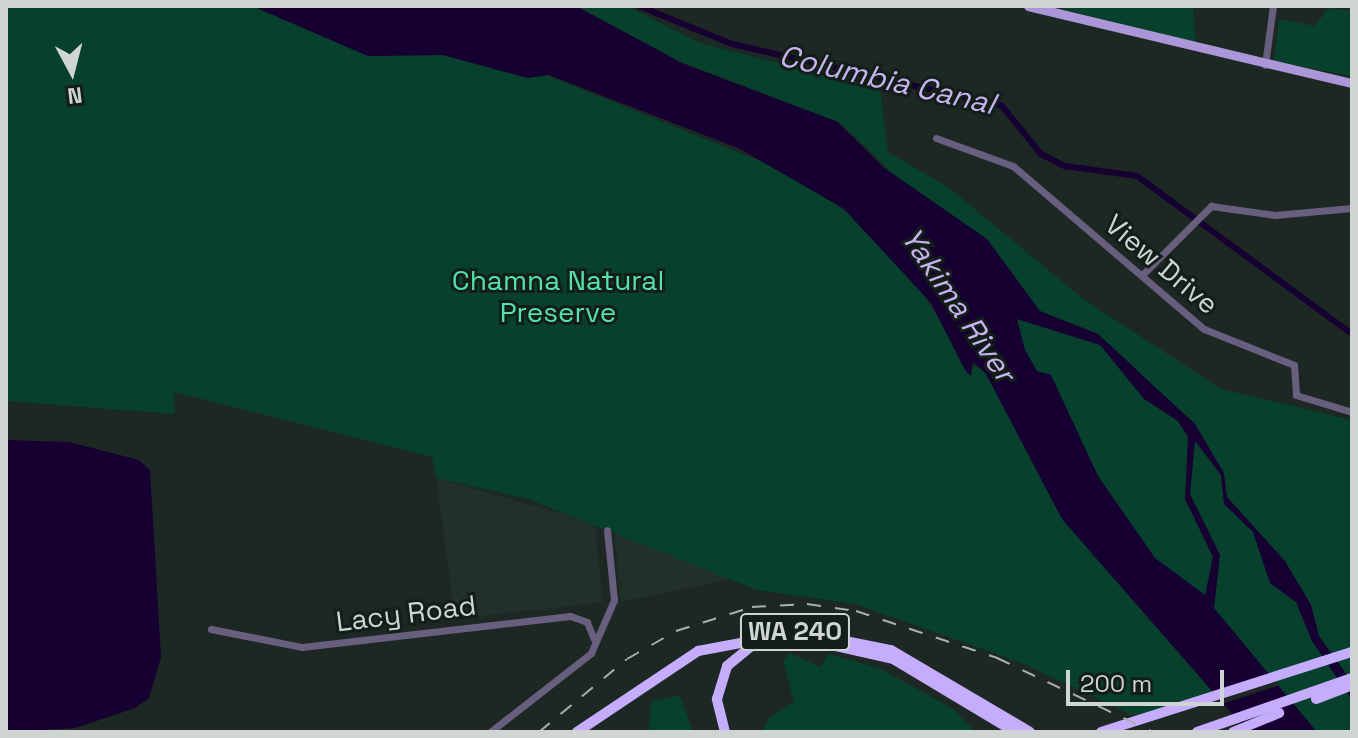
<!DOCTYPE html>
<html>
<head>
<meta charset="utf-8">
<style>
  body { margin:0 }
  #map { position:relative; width:1358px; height:738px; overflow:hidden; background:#1d2723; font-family:"Space Grotesk",sans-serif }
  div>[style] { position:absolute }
  .built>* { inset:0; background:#21312a }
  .green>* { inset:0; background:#07402d }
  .water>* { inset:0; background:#160031 }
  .pier>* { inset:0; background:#1d2723 }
  .canal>* { height:6px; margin:-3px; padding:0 3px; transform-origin:3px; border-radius:3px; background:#160031 }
  .minor>* { height:7px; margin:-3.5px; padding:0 3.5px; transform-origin:3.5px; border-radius:3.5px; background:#685e7e }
  .major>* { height:9px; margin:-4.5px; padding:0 4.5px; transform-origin:4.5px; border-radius:4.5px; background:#ab96d8 }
  .highway>* { height:10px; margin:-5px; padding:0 5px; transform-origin:5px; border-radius:5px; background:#c6acfc }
  .rail>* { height:2px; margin-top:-1px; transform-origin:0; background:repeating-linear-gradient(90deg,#a8b0ad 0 14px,transparent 0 28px) }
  span { translate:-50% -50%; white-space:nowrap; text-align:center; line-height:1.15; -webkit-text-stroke:6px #141e19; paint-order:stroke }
  .shield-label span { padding:2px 6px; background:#141e19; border:2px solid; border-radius:6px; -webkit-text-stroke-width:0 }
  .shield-label { font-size:26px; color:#ced5d2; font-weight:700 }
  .street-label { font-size:28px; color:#ced5d2 }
  .park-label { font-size:28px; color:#53e1ac }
  .water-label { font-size:30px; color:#c6b3f0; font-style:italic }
  .frame { position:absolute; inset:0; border:8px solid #ced5d2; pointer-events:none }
  .north { position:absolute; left:32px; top:32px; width:80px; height:80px; -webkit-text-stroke:6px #141e19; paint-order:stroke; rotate:173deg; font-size:22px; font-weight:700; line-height:32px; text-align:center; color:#ced5d2 }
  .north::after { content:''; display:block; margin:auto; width:28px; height:36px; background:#ced5d2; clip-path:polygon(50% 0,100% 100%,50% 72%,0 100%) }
  .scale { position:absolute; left:1066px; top:670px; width:158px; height:36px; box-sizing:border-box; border:4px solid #ced5d2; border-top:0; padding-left:10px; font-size:24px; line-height:28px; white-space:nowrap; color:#ced5d2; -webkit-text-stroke:6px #141e19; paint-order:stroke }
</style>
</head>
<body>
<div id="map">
  <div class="built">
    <i style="clip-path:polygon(436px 478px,595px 523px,603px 602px,455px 619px)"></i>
    <i style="clip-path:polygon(614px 530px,731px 579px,621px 602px)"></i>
  </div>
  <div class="green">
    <i style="clip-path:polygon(6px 6px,252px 6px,368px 56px,443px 55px,528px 78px,539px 72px,782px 170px,856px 218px,915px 281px,967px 365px,980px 367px,998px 391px,1062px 519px,1216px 696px,1134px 716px,1024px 664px,855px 604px,757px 590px,528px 499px,436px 478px,432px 457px,174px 392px,175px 414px,6px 401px)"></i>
    <i style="clip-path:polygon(576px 6px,627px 6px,700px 43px,880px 89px,888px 152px,948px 187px,1082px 298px,1221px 389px,1352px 420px,1352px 732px,1304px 732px,1160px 567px,891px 172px,854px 136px,838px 122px,678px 61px)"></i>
    <i style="clip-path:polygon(1051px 6px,1193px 6px,1196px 43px,1121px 24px)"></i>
    <i style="clip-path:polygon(1328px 8px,1352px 11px,1352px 76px,1274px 62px,1279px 19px,1315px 26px)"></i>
    <i style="clip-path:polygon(790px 653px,820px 667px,829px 654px,879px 668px,955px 710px,974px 731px,762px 732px,769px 718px,794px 702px,783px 660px)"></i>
    <i style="clip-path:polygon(680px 695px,693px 732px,649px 732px,651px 701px)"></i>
  </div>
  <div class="water">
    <i style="clip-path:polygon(evenodd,252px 6px,576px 6px,682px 63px,838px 122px,883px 167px,987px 239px,1040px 311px,1098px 334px,1195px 424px,1224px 473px,1227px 497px,1285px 561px,1311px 605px,1319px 636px,1352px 682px,1352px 700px,1312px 641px,1296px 602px,1270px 583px,1253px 532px,1224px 504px,1221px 475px,1195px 441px,1190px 494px,1220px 555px,1214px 608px,1317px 732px,1248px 732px,1062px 519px,986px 374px,973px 362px,971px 376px,965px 370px,931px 303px,843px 208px,738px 148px,549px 75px,528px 78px,443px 55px,368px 56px,252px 6px,1017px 319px,1100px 345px,1144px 399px,1178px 421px,1188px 437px,1185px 499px,1213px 557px,1205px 595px,1155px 558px,1098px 476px,1051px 375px,1037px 371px,1025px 350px,1017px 319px)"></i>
    <i style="clip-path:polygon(6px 440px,69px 442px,139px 460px,150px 470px,161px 657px,149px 698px,135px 708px,75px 728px,6px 732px)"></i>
  </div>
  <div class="pier">
    <i style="clip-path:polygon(1272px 675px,1280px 685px,1219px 705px,1210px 695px)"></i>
  </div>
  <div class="canal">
    <i style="left:639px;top:6px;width:100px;rotate:22.2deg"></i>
    <i style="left:732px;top:44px;width:277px;rotate:12.9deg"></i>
    <i style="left:1002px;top:106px;width:62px;rotate:50.9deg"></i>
    <i style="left:1041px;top:154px;width:27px;rotate:27deg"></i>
    <i style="left:1065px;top:166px;width:73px;rotate:7.9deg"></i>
    <i style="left:1137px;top:176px;width:267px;rotate:36.3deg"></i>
  </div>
  <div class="minor">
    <i style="left:1265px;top:65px;width:60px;rotate:-82.3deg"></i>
    <i style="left:936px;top:138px;width:82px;rotate:20deg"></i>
    <i style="left:1013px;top:166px;width:251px;rotate:40.5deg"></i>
    <i style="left:1204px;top:329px;width:97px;rotate:21.8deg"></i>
    <i style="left:1294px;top:365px;width:30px;rotate:86deg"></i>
    <i style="left:1296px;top:395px;width:59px;rotate:16.9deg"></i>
    <i style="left:1142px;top:275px;width:98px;rotate:-45deg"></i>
    <i style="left:1211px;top:206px;width:65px;rotate:8deg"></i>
    <i style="left:1275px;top:215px;width:77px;rotate:-5.2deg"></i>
    <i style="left:211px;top:629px;width:93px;rotate:11.2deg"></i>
    <i style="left:302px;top:647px;width:270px;rotate:-6.6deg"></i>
    <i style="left:570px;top:616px;width:18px;rotate:19deg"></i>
    <i style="left:587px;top:622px;width:18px;rotate:68deg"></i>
    <i style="left:490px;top:732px;width:128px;rotate:-38deg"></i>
    <i style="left:591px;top:653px;width:58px;rotate:-66.5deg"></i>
    <i style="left:614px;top:600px;width:70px;rotate:-95.7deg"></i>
  </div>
  <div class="major">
    <i style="left:1028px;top:6px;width:333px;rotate:13.4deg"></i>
  </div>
  <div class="highway">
    <i style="left:1316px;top:699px;width:39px;rotate:-21deg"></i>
    <i style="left:577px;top:732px;width:146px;rotate:-33.8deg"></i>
    <i style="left:698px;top:651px;width:104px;rotate:-10.6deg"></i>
    <i style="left:800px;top:632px;width:93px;rotate:11.2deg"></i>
    <i style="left:891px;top:650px;width:161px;rotate:30.5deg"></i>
    <i style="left:725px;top:732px;width:34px;rotate:-104deg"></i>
    <i style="left:717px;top:699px;width:34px;rotate:-73deg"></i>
    <i style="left:727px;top:666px;width:33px;rotate:-39deg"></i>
    <i style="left:753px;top:645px;width:52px;rotate:-6.6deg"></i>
    <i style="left:805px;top:639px;width:90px;rotate:12.8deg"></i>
    <i style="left:893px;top:659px;width:142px;rotate:30.9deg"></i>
    <i style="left:1101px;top:732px;width:263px;rotate:-17.7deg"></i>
    <i style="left:1197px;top:732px;width:164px;rotate:-19.2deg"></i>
    <i style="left:1233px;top:732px;width:50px;rotate:-22.4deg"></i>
  </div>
  <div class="rail">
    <i style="left:539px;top:732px;width:114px;rotate:-39.7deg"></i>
    <i style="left:627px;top:659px;width:56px;rotate:-29.7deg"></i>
    <i style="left:676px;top:631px;width:80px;rotate:-17.5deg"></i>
    <i style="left:752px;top:607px;width:55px;rotate:-3.1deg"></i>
    <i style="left:807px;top:604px;width:49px;rotate:8.1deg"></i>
    <i style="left:856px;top:611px;width:149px;rotate:18.4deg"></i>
    <i style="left:997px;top:658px;width:173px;rotate:25.4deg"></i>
  </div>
  <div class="shield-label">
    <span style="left:795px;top:632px">WA 240</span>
  </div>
  <div class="street-label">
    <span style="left:1162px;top:264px;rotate:40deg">View Drive</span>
    <span style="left:406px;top:613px;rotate:-7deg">Lacy Road</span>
  </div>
  <div class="park-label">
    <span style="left:558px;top:296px">Chamna Natural<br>Preserve</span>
  </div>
  <div class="water-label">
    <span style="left:887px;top:80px;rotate:13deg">Columbia Canal</span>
    <span style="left:958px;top:305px;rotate:56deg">Yakima River</span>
  </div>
  <div class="frame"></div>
  <div class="north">N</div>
  <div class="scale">200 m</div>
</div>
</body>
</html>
